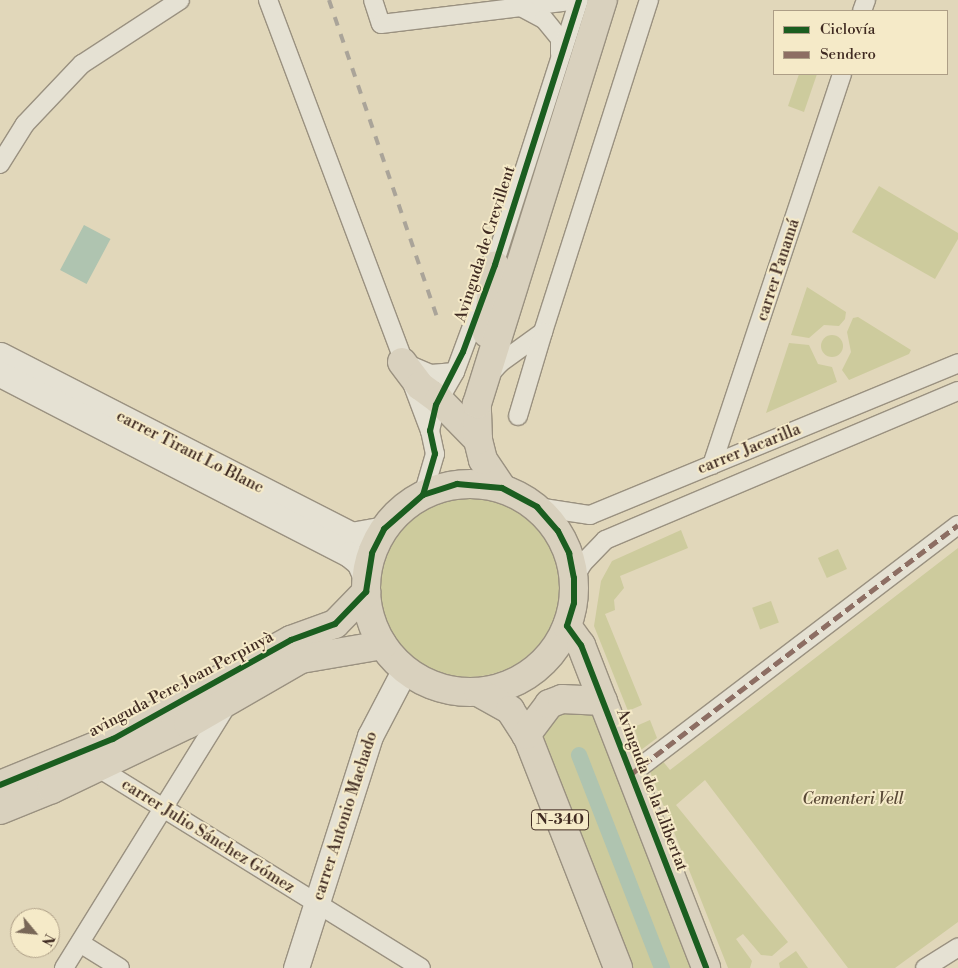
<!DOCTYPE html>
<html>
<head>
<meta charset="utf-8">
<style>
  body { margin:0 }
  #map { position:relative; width:958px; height:968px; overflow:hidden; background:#e1d7ba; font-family:"Libre Bodoni",serif }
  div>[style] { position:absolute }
  .green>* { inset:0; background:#cdcb9d; transform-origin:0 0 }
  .round { border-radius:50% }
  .water>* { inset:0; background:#afc4b0; transform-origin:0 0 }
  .canal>* { height:16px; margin:-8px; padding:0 8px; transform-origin:8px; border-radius:8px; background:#afc4b0 }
  .roads { filter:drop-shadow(1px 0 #9a9180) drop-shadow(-1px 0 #9a9180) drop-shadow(0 1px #9a9180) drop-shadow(0 -1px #9a9180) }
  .street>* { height:18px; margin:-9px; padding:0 9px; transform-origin:9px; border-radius:9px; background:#e5e1d3 }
  .secondary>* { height:25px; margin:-12.5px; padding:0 12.5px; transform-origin:12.5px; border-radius:12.5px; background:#e5e1d3 }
  .highway>* { height:28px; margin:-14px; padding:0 14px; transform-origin:14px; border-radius:14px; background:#d9d1be }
  .highway>.ring { margin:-14px; padding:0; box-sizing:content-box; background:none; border:28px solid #d9d1be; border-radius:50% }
  .rail>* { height:4px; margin-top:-2px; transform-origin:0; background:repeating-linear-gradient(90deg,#aaa499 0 9px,transparent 0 18px) }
  .quiet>* { height:5px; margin-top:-2.5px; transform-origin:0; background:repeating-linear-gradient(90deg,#8d6e63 0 10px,transparent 0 15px) }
  .cycleway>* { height:6px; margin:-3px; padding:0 3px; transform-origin:3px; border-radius:3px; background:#1b5e20 }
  span { translate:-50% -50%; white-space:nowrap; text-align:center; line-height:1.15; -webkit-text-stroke:4px #f5eac8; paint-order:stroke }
  .shield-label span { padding:1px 4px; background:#f5eac8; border:1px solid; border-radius:4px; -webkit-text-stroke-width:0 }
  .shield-label { font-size:15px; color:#402b22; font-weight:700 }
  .street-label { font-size:16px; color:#402b22 }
  .park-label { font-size:16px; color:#594936; font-style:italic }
  .legend { position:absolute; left:773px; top:10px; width:175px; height:65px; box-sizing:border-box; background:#f5eac8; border:1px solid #ad9e86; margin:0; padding:6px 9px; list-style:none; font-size:15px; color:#402b22 }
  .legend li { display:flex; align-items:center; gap:10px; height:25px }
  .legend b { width:25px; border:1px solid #ad9e86 }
  .north { position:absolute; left:10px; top:908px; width:50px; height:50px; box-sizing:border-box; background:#f5eac8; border:1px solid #ad9e86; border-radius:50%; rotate:118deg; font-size:14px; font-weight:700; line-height:20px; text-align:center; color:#402b22 }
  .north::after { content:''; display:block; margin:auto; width:18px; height:22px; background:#786757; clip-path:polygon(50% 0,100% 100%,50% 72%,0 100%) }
</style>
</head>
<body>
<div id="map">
  <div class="green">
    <i style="clip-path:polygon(799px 74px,817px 74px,804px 112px,788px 106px)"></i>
    <i style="clip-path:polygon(879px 186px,958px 233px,958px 239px,935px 279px,852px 232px)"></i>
    <i style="clip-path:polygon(807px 287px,846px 312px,845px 319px,839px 326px,824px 325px,809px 338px,791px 335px)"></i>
    <i style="clip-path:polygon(858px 317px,911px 350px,909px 354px,849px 380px,842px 370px,851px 352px,847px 332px,853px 318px)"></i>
    <i class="round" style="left:821px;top:335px;width:22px;height:22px"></i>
    <i style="clip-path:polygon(789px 343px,809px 345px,818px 364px,832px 367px,837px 382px,766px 413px)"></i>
    <i class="round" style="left:378px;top:495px;width:182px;height:182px"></i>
    <i style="clip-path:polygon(681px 530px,688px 548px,620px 576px,624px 588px,614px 600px,615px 610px,605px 614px,642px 705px,628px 711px,594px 626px,601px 581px,612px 561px)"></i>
    <i style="clip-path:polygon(958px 548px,958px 922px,895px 968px,848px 968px,705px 780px,676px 805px,788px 942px,772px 956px,761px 955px,743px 934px,736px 939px,752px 961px,750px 968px,728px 968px,649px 769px,661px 759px,670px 770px)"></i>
    <i style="left:838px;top:549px;width:22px;height:22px;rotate:66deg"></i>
    <i style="left:771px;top:601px;width:23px;height:20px;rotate:70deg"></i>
    <i style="clip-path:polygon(544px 708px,592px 714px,695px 968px,629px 968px,538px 732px)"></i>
    <i style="clip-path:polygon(650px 720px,657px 738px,641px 750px,634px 727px)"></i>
    <i style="clip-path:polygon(796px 951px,808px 968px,780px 968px,779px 963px)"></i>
  </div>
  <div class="water">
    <i style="left:84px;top:225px;width:30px;height:51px;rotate:28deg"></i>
  </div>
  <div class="canal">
    <i style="left:579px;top:755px;width:229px;rotate:68.7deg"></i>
  </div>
  <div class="roads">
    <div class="street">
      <i style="left:268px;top:0;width:460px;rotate:69.4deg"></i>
      <i style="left:373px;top:0;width:25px;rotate:72deg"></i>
      <i style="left:381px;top:24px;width:199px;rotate:-6.9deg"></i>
      <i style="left:521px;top:7px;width:26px;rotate:28deg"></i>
      <i style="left:544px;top:19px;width:26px;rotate:51deg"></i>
      <i style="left:560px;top:39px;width:15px;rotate:90deg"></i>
      <i style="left:862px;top:11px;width:12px;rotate:-70deg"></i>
      <i style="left:0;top:164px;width:47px;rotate:-58deg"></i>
      <i style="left:25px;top:124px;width:83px;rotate:-46.5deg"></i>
      <i style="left:82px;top:64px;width:117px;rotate:-33.1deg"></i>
      <i style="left:491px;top:274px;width:288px;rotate:-72.2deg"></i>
      <i style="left:405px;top:363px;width:28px;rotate:23deg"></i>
      <i style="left:431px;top:374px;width:24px;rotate:-5deg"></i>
      <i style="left:488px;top:376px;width:18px;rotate:-47deg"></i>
      <i style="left:500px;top:363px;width:53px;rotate:-35.8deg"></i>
      <i style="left:543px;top:332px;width:349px;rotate:-72.3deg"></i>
      <i style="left:518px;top:416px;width:88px;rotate:-73.4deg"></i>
      <i style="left:712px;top:465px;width:412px;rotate:-71.6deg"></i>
      <i style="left:423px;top:495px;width:43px;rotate:-73.7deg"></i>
      <i style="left:435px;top:454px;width:24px;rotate:-102deg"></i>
      <i style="left:430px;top:431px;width:27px;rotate:-77deg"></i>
      <i style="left:436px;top:405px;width:38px;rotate:-60deg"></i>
      <i style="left:455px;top:372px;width:78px;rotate:-69.7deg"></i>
      <i style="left:537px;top:507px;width:54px;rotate:8.6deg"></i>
      <i style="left:590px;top:515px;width:398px;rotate:-22.4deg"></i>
      <i style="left:574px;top:578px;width:17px;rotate:-59deg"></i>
      <i style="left:583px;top:563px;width:32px;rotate:-46deg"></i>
      <i style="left:605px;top:540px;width:383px;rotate:-22.9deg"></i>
      <i style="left:97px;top:767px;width:381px;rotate:31.8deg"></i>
      <i style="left:631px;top:774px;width:411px;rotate:-37.3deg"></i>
      <i style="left:80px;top:943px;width:47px;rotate:32deg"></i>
      <i style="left:64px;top:968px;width:309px;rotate:-58.2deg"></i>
      <i style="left:925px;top:968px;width:39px;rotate:-32deg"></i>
    </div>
    <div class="secondary">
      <i style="left:0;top:355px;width:394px;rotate:27.1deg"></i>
      <i style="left:351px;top:535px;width:34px;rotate:-10deg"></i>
      <i style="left:0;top:374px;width:393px;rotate:27.3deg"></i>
      <i style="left:349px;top:554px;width:13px;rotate:39deg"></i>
      <i style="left:359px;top:562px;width:17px;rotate:66deg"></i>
      <i style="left:296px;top:968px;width:244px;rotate:-72.3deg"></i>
      <i style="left:370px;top:736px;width:76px;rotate:-62.4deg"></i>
    </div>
    <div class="highway">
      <i style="left:487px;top:333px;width:68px;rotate:-83.3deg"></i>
      <i style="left:402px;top:362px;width:30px;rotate:53deg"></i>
      <i style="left:420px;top:386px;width:24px;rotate:36deg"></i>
      <i style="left:439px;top:400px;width:56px;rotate:45.7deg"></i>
      <i class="ring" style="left:366px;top:484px;width:180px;height:180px"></i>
      <i style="left:502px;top:488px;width:34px;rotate:-124deg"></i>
      <i style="left:483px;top:460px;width:21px;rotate:-104deg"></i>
      <i style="left:478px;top:440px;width:36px;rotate:-92deg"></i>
      <i style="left:477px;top:404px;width:423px;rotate:-72.7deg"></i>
      <i style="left:567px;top:626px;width:24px;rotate:54deg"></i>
      <i style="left:581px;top:645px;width:346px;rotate:68.8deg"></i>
      <i style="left:478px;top:692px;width:37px;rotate:29deg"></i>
      <i style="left:510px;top:710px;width:33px;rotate:57deg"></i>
      <i style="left:528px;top:738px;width:247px;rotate:68.6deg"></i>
      <i style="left:526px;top:735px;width:39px;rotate:-53deg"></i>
      <i style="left:549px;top:704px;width:14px;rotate:-21deg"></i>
      <i style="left:562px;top:699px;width:41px;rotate:2.8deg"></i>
      <i style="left:0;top:785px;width:122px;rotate:-22.2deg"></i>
      <i style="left:113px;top:739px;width:204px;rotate:-29.1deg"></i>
      <i style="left:291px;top:640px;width:47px;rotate:-20deg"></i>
      <i style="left:335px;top:624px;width:45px;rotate:-45.9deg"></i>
      <i style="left:0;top:810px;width:56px;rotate:-22deg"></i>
      <i style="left:52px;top:789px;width:151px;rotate:-25.5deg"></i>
      <i style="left:188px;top:724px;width:130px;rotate:-29.9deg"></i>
      <i style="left:301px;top:659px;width:83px;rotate:-9.7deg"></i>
    </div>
  </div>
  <div class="rail">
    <i style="left:329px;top:0;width:338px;rotate:71.2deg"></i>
  </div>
  <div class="quiet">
    <i style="left:631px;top:774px;width:411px;rotate:-37.3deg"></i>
  </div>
  <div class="cycleway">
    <i style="left:423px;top:495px;width:43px;rotate:-73.7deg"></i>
    <i style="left:435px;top:454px;width:24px;rotate:-102deg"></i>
    <i style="left:430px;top:431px;width:27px;rotate:-77deg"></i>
    <i style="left:436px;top:405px;width:59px;rotate:-63deg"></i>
    <i style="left:463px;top:352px;width:93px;rotate:-69.8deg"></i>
    <i style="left:495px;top:265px;width:278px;rotate:-72.4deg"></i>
    <i style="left:0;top:785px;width:122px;rotate:-22.2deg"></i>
    <i style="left:113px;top:739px;width:204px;rotate:-29.1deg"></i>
    <i style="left:291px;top:640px;width:47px;rotate:-20deg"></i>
    <i style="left:335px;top:624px;width:45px;rotate:-45.9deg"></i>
    <i style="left:366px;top:592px;width:39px;rotate:-81deg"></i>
    <i style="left:372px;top:553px;width:27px;rotate:-63deg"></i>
    <i style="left:384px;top:529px;width:52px;rotate:-41.1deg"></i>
    <i style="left:423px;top:495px;width:36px;rotate:-18deg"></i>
    <i style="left:457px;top:484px;width:45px;rotate:5.1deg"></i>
    <i style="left:502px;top:488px;width:40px;rotate:28deg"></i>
    <i style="left:537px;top:507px;width:32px;rotate:49deg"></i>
    <i style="left:558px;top:531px;width:25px;rotate:63deg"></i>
    <i style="left:569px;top:553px;width:25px;rotate:79deg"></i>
    <i style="left:574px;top:578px;width:25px;rotate:90deg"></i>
    <i style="left:574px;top:603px;width:24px;rotate:107deg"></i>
    <i style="left:567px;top:626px;width:24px;rotate:54deg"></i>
    <i style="left:581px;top:645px;width:346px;rotate:68.8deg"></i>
  </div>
  <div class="shield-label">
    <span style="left:560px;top:820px">N-340</span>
  </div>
  <div class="street-label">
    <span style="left:485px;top:244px;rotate:-72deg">Avinguda de Crevillent</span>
    <span style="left:778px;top:270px;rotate:-72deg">carrer Panamá</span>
    <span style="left:749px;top:449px;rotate:-22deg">carrer Jacarilla</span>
    <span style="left:190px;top:452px;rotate:27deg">carrer Tirant Lo Blanc</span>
    <span style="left:181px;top:684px;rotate:-28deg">avinguda Pere Joan Perpinyà</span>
    <span style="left:652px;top:790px;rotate:69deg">Avinguda de la Llibertat</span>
    <span style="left:345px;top:816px;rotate:-72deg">carrer Antonio Machado</span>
    <span style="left:208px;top:836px;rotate:32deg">carrer Julio Sánchez Gómez</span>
  </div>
  <div class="park-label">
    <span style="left:853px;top:799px">Cementeri Vell</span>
  </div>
  <ul class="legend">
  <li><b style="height:6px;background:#1b5e20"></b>Ciclovía</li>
  <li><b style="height:6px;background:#8d6e63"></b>Sendero</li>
  </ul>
  <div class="north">N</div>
</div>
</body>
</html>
